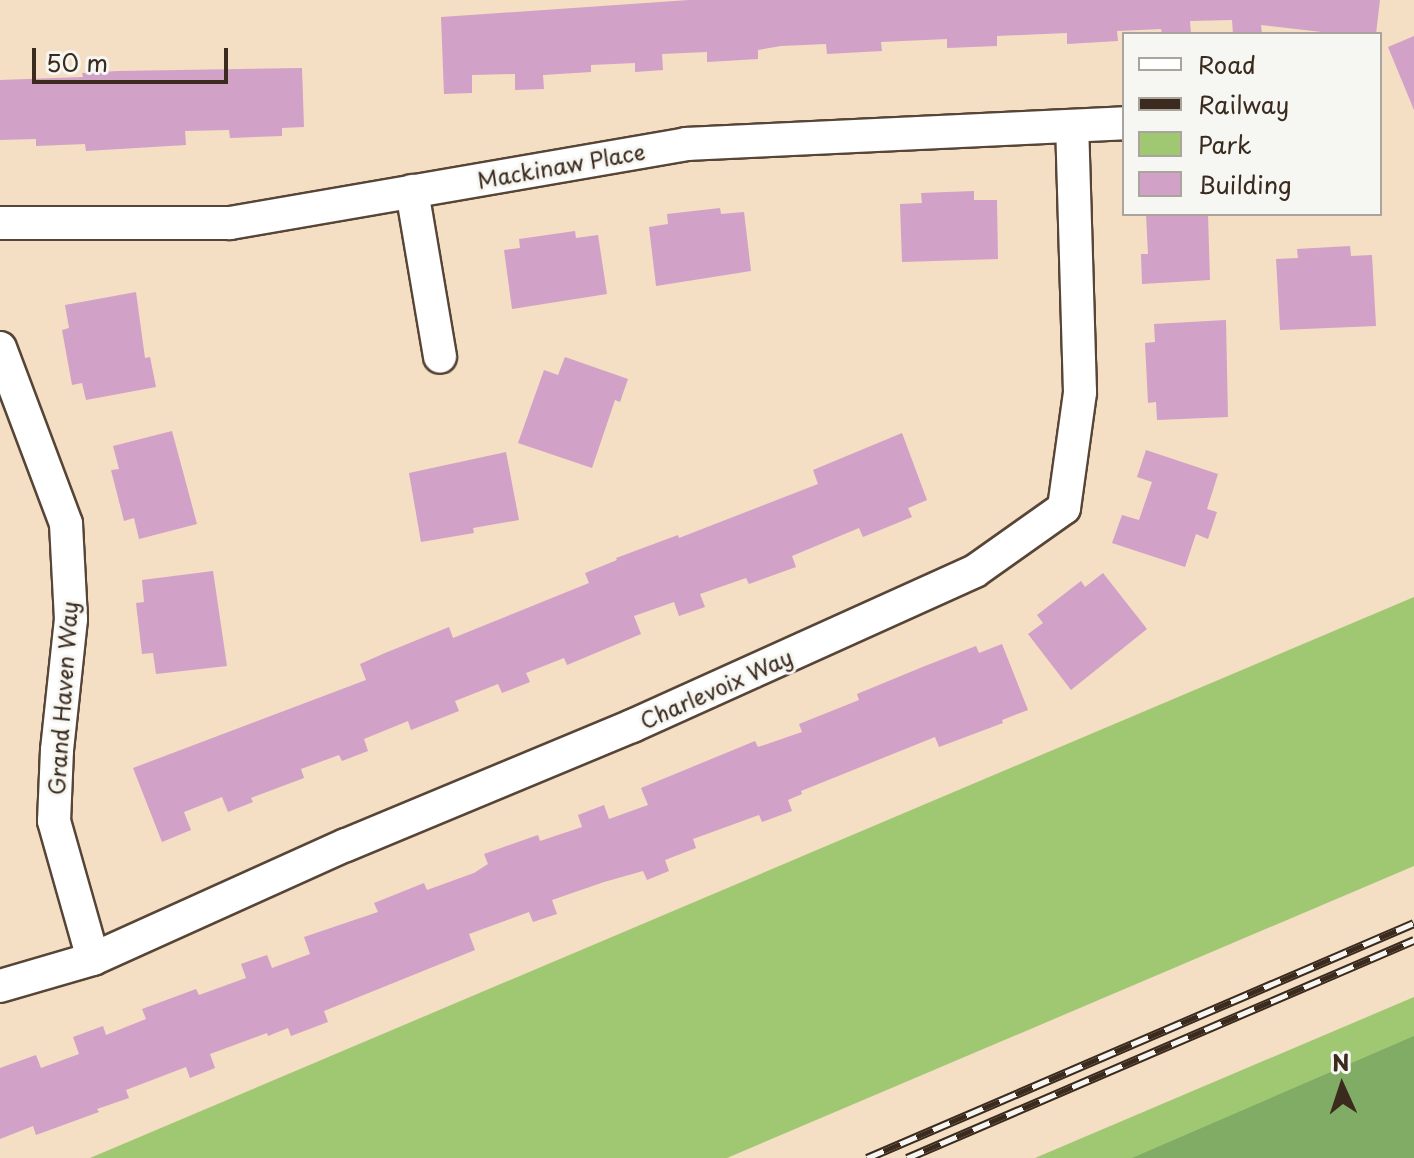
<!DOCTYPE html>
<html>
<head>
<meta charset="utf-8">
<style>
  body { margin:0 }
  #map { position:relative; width:1414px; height:1158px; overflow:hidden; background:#f4dec4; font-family:"Playpen Sans",sans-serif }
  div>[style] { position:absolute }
  .green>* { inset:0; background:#a0c873 }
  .forest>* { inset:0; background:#80ac65 }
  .building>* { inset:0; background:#d1a1c7 }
  .roads { filter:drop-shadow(2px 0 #574537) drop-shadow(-2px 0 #574537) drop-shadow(0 2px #574537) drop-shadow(0 -2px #574537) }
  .minor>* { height:32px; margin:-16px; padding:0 16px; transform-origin:16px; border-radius:16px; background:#fff }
  .rail>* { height:9px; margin-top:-4.5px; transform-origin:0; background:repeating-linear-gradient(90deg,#f6f6f2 0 18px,#3b2a1e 0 36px); box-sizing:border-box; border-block:2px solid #3b2a1e }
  span { translate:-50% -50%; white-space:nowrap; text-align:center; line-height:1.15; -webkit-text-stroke:6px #f6f6f2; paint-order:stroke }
  .street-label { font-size:22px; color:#3b2a1e }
  .legend { position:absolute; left:1122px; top:32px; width:260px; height:184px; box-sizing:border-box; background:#f6f6f2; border:2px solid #aba49d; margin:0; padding:10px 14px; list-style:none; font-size:24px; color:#3b2a1e }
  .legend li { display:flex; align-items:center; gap:16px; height:40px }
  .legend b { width:40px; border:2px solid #aba49d }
  .north { position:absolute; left:1302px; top:1046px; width:80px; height:80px; -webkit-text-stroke:6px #f6f6f2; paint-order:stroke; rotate:357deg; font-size:22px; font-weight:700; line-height:32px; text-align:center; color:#3b2a1e }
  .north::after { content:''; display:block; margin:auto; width:28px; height:36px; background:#3b2a1e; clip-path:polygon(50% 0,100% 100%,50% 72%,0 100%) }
  .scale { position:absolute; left:32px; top:48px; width:196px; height:36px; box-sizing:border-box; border:4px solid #3b2a1e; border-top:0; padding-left:10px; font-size:24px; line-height:28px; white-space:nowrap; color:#3b2a1e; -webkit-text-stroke:6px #f6f6f2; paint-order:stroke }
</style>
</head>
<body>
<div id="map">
  <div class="green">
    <i style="clip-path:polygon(1414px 597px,1414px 866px,727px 1158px,90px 1158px)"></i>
    <i style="clip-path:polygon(1414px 997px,1414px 1158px,1035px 1158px)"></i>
  </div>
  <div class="forest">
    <i style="clip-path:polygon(1414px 1036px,1414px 1158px,1132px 1158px)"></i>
  </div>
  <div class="building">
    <i style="clip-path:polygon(689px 0,1380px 0,1376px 34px,1339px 34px,1261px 25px,1262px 34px,1233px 34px,1232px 20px,1190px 21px,1191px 34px,1162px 34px,1161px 29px,1117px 31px,1118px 41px,1067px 44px,1067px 33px,997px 36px,997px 46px,947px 48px,947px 39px,881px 42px,882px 51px,827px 54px,826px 44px,781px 46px,758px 50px,758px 59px,707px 62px,707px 52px,662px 54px,663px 70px,635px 72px,635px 63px,591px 65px,591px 72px,543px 75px,544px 89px,515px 90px,515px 74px,472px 75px,472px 93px,444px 94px,441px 17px)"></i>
    <i style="clip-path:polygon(1414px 36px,1414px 110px,1388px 47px)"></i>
    <i style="clip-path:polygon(302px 68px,304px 127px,282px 128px,282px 136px,230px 138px,229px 130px,185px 131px,186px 145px,86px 151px,85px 144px,36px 146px,36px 139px,0 140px,0 80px,83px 77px,82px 73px,118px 71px)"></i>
    <i style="clip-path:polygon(974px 191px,974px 200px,997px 200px,998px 259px,902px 262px,900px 204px,922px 203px,921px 193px)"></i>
    <i style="clip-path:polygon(720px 208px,721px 214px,744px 212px,751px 271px,656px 286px,649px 227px,668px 224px,667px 214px)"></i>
    <i style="clip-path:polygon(1146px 214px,1208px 214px,1210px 280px,1142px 284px,1141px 254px,1148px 254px)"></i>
    <i style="clip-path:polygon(575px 231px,576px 238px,598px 235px,607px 294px,512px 309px,504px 250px,520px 248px,519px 239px)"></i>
    <i style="clip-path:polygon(1350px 246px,1351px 256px,1372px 255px,1376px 326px,1280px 330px,1276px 259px,1298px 258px,1297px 249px)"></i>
    <i style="clip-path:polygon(136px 292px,145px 358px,150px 357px,156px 387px,86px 400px,82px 383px,72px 385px,62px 330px,69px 328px,65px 305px)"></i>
    <i style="clip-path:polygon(1226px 320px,1228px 417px,1157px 420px,1156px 402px,1148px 403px,1145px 343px,1155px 342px,1154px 324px)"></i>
    <i style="clip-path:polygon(565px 357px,628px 379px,620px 402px,615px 400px,592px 468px,518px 443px,544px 370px,558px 375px)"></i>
    <i style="clip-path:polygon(172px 431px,197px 524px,139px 539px,134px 518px,124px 521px,111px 470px,119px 469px,113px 446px)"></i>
    <i style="clip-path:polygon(902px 433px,927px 500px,908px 508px,912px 517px,863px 537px,859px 528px,792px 556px,796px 567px,749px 584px,746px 578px,700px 594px,705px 607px,679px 616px,674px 602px,634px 616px,641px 634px,567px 665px,564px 658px,526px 673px,530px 682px,502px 693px,498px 684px,455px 701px,459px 711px,411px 730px,408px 721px,364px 739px,368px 751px,342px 761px,339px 755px,301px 769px,304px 778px,251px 798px,253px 802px,228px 812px,222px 797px,184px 812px,191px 830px,162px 842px,133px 768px,366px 680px,360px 664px,385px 653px,449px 627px,453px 638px,589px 583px,585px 573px,617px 560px,616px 558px,678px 535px,679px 538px,818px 484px,813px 470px)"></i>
    <i style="clip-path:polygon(1146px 450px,1218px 474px,1207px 509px,1217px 512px,1208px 539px,1196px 534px,1185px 567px,1112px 543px,1122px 515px,1139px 520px,1152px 482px,1137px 477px)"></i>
    <i style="clip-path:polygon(506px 452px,519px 520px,473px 528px,474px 533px,421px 542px,409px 473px)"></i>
    <i style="clip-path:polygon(213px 571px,227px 666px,156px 674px,153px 653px,142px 654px,136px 603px,144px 602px,142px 580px)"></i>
    <i style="clip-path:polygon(1103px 573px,1147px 629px,1071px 690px,1028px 634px,1043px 623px,1037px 615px,1081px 581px,1085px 587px)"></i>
    <i style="clip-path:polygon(1002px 644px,1028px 710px,1002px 720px,1003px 723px,939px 747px,935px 737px,801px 791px,802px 794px,788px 800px,792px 811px,762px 822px,759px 815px,693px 839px,696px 848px,665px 860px,669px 871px,647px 880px,643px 871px,604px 882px,552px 900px,557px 914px,533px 922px,529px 912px,469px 934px,475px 950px,324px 1011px,328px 1022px,291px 1036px,288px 1028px,268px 1036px,267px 1033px,210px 1054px,215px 1068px,190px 1078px,186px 1067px,126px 1090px,129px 1098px,97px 1109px,99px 1112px,36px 1135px,33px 1126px,0 1139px,0 1068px,36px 1055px,41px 1068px,79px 1054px,73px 1037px,103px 1026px,106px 1035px,146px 1019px,142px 1009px,196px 989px,199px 995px,246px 978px,241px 964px,267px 955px,272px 968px,310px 954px,304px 937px,378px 912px,374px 903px,424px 883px,427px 890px,474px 873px,488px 864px,484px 854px,538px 835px,540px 841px,582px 827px,578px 815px,604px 805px,609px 819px,648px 805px,641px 788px,755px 741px,758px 747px,802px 732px,799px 724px,859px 700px,857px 694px,925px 666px,976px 646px,979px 653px)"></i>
  </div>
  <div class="roads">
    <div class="minor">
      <i style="left:412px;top:191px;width:168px;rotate:80.4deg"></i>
      <i style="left:0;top:223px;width:230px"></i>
      <i style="left:230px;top:223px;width:463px;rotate:-9.8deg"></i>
      <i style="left:686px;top:144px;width:439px;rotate:-2.7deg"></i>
      <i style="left:0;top:348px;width:188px;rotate:69.4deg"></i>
      <i style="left:66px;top:524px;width:95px;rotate:87deg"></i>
      <i style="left:71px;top:619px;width:132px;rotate:96.1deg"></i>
      <i style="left:57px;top:750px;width:71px;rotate:92.4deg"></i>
      <i style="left:54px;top:821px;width:143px;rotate:74.2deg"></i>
      <i style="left:0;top:986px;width:97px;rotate:-16.2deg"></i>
      <i style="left:93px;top:959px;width:277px;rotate:-24.3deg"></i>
      <i style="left:346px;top:845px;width:310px;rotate:-22.6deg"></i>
      <i style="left:632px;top:726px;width:376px;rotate:-24.3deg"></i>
      <i style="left:975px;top:571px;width:109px;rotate:-35.3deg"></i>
      <i style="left:1064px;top:508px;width:117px;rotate:-82.1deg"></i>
      <i style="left:1080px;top:392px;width:266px;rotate:-91.7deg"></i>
    </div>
  </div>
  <div class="rail">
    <i style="left:867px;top:1158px;width:595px;rotate:-23.25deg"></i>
    <i style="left:907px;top:1158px;width:552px;rotate:-23.27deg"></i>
  </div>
  <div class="street-label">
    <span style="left:561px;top:165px;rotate:-10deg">Mackinaw Place</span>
    <span style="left:716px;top:688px;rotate:-24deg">Charlevoix Way</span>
    <span style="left:62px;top:698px;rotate:-86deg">Grand Haven Way</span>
  </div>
  <ul class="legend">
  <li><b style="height:10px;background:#fff"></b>Road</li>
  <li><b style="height:10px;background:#3b2a1e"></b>Railway</li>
  <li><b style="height:22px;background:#a0c873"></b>Park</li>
  <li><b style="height:22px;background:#d1a1c7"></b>Building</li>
  </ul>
  <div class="north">N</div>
  <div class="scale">50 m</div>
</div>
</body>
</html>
